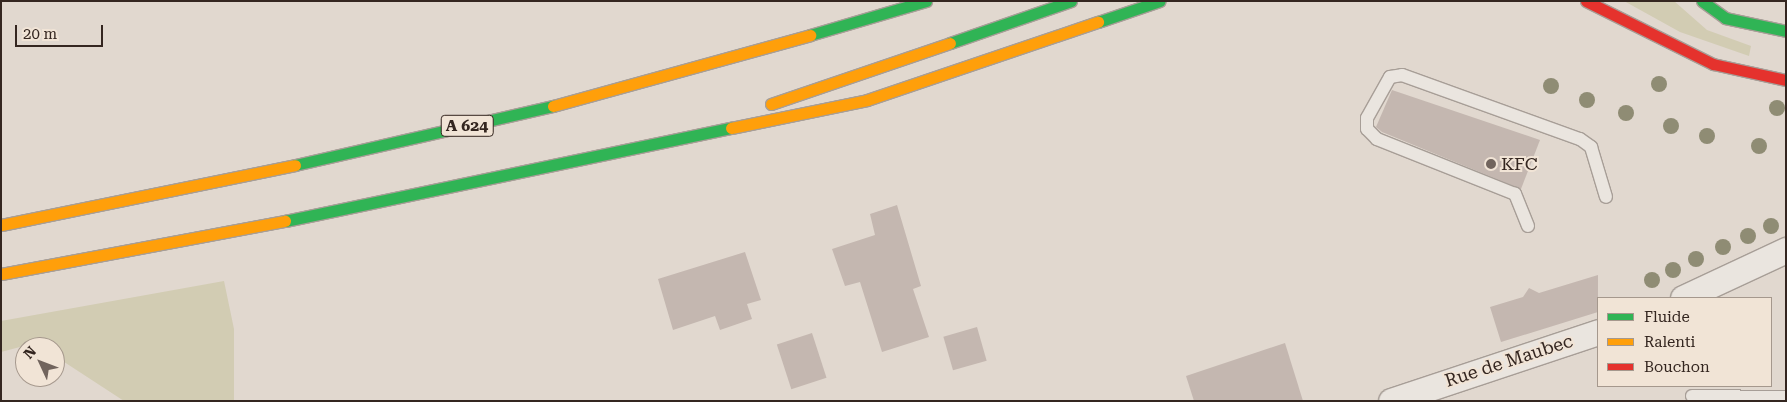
<!DOCTYPE html>
<html>
<head>
<meta charset="utf-8">
<style>
  body { margin:0 }
  #map { position:relative; width:1787px; height:402px; overflow:hidden; background:#e1d8cf; font-family:"Roboto Serif",serif }
  div>[style] { position:absolute }
  .green>* { inset:0; background:#d2ccb3 }
  .building>* { inset:0; background:#c4b7b0; transform-origin:0 0 }
  .roads { filter:drop-shadow(1px 0 #a79e97) drop-shadow(-1px 0 #a79e97) drop-shadow(0 1px #a79e97) drop-shadow(0 -1px #a79e97) }
  .lane>* { height:12px; margin:-6px; padding:0 6px; transform-origin:6px; border-radius:6px; background:#eae5df }
  .street>* { height:25px; margin:-12.5px; padding:0 12.5px; transform-origin:12.5px; border-radius:12.5px; background:#eae5df }
  .fast>* { height:11px; margin:-5.5px; padding:0 5.5px; transform-origin:5.5px; border-radius:5.5px; background:#30b455 }
  .slow>* { height:11px; margin:-5.5px; padding:0 5.5px; transform-origin:5.5px; border-radius:5.5px; background:#ff9f0a }
  .jam>* { height:11px; margin:-5.5px; padding:0 5.5px; transform-origin:5.5px; border-radius:5.5px; background:#e5322d }
  .trees>* { width:16px; height:16px; margin:-8px; border-radius:50%; background:#8f8c74 }
  .dots>* { width:14px; height:14px; translate:-50% -50%; box-sizing:border-box; border:2px solid #f1e4d6; border-radius:50% }
  span { translate:-50% -50%; white-space:nowrap; text-align:center; line-height:1.15; -webkit-text-stroke:4px #f1e4d6; paint-order:stroke }
  .shield-label span { padding:1px 4px; background:#f1e4d6; border:1px solid; border-radius:4px; -webkit-text-stroke-width:0 }
  .shield-label { font-size:16px; color:#342620; font-weight:700 }
  .poi-label { font-size:18px; color:#342620 }
  .left { translate:0 -50%; text-align:left }
  .street-label { font-size:18px; color:#342620 }
  .frame { position:absolute; inset:0; border:2px solid #342620; pointer-events:none }
  .legend { position:absolute; left:1597px; top:297px; width:175px; height:90px; box-sizing:border-box; background:#f1e4d6; border:1px solid #a5988d; margin:0; padding:6px 9px; list-style:none; font-size:15px; color:#342620 }
  .legend li { display:flex; align-items:center; gap:10px; height:25px }
  .legend b { width:25px; border:1px solid #a5988d }
  .north { position:absolute; left:15px; top:337px; width:50px; height:50px; box-sizing:border-box; background:#f1e4d6; border:1px solid #a5988d; border-radius:50%; rotate:313deg; font-size:14px; font-weight:700; line-height:20px; text-align:center; color:#342620 }
  .north::after { content:''; display:block; margin:auto; width:18px; height:22px; background:#71645d; clip-path:polygon(50% 0,100% 100%,50% 72%,0 100%) }
  .scale { position:absolute; left:15px; top:25px; width:88px; height:22px; box-sizing:border-box; border:2px solid #342620; border-top:0; padding-left:6px; font-size:15px; line-height:18px; white-space:nowrap; color:#342620; -webkit-text-stroke:4px #f1e4d6; paint-order:stroke }
</style>
</head>
<body>
<div id="map">
  <div class="green">
    <i style="clip-path:polygon(1624px 1px,1674px 1px,1707px 30px,1751px 46px,1749px 56px,1680px 32px)"></i>
    <i style="clip-path:polygon(224px 281px,234px 329px,234px 401px,124px 401px,55px 356px,55px 347px,35px 343px,1px 352px,1px 321px)"></i>
  </div>
  <div class="building">
    <i style="clip-path:polygon(1392px 90px,1540px 140px,1521px 189px,1382px 132px,1376px 127px)"></i>
    <i style="clip-path:polygon(897px 205px,921px 286px,913px 289px,929px 337px,882px 352px,860px 282px,845px 286px,832px 249px,875px 235px,870px 214px)"></i>
    <i style="clip-path:polygon(745px 252px,761px 300px,747px 304px,752px 319px,720px 330px,715px 316px,673px 330px,658px 279px)"></i>
    <i style="clip-path:polygon(1598px 275px,1598px 312px,1501px 342px,1490px 307px,1523px 297px,1529px 288px,1539px 293px)"></i>
    <i style="left:977px;top:327px;width:35px;height:35px;rotate:74deg"></i>
    <i style="left:812px;top:333px;width:47px;height:37px;rotate:72deg"></i>
    <i style="clip-path:polygon(1285px 343px,1303px 401px,1194px 401px,1186px 376px)"></i>
  </div>
  <div class="roads">
    <div class="lane">
      <i style="left:1528px;top:226px;width:35px;rotate:-112deg"></i>
      <i style="left:1515px;top:194px;width:149px;rotate:-158.3deg"></i>
      <i style="left:1377px;top:139px;width:14px;rotate:-135deg"></i>
      <i style="left:1367px;top:129px;width:11px;rotate:-90deg"></i>
      <i style="left:1367px;top:118px;width:47px;rotate:-60.7deg"></i>
      <i style="left:1390px;top:77px;width:12px;rotate:-9deg"></i>
      <i style="left:1402px;top:75px;width:189px;rotate:19.8deg"></i>
      <i style="left:1580px;top:139px;width:14px;rotate:36deg"></i>
      <i style="left:1591px;top:147px;width:52px;rotate:73.3deg"></i>
      <i style="left:1692px;top:396px;width:94px;rotate:0.6deg"></i>
    </div>
    <div class="street">
      <i style="left:1683px;top:298px;width:114px;rotate:-25deg"></i>
      <i style="left:1391px;top:401px;width:218px;rotate:-18.4deg"></i>
    </div>
    <div class="fast">
      <i style="left:1702px;top:1px;width:29px;rotate:36deg"></i>
      <i style="left:1725px;top:18px;width:62px;rotate:12deg"></i>
      <i style="left:1098px;top:22px;width:65px;rotate:-18.7deg"></i>
      <i style="left:810px;top:35px;width:121px;rotate:-16.3deg"></i>
      <i style="left:950px;top:43px;width:128px;rotate:-19.1deg"></i>
      <i style="left:295px;top:165px;width:265px;rotate:-12.9deg"></i>
      <i style="left:285px;top:221px;width:456px;rotate:-11.8deg"></i>
    </div>
    <div class="slow">
      <i style="left:771px;top:104px;width:189px;rotate:-18.8deg"></i>
      <i style="left:553px;top:106px;width:267px;rotate:-15.4deg"></i>
      <i style="left:731px;top:128px;width:139px;rotate:-11.6deg"></i>
      <i style="left:867px;top:100px;width:244px;rotate:-18.7deg"></i>
      <i style="left:1px;top:225px;width:300px;rotate:-11.5deg"></i>
      <i style="left:1px;top:274px;width:289px;rotate:-10.6deg"></i>
    </div>
    <div class="jam">
      <i style="left:1586px;top:1px;width:142px;rotate:26.4deg"></i>
      <i style="left:1713px;top:64px;width:75px;rotate:12.4deg"></i>
    </div>
  </div>
  <div class="trees">
    <i style="left:1659px;top:84px"></i>
    <i style="left:1551px;top:86px"></i>
    <i style="left:1587px;top:100px"></i>
    <i style="left:1777px;top:108px"></i>
    <i style="left:1626px;top:113px"></i>
    <i style="left:1671px;top:126px"></i>
    <i style="left:1707px;top:136px"></i>
    <i style="left:1759px;top:146px"></i>
    <i style="left:1771px;top:226px"></i>
    <i style="left:1748px;top:236px"></i>
    <i style="left:1723px;top:247px"></i>
    <i style="left:1696px;top:259px"></i>
    <i style="left:1673px;top:270px"></i>
    <i style="left:1652px;top:280px"></i>
  </div>
  <div class="dots">
    <i style="left:1491px;top:164px;background:#71645d"></i>
  </div>
  <div class="shield-label">
    <span style="left:467px;top:126px">A 624</span>
  </div>
  <div class="poi-label">
    <span class="left" style="left:1501px;top:164px">KFC</span>
  </div>
  <div class="street-label">
    <span style="left:1509px;top:361px;rotate:-18deg">Rue de Maubec</span>
  </div>
  <div class="frame"></div>
  <ul class="legend">
  <li><b style="height:6px;background:#30b455"></b>Fluide</li>
  <li><b style="height:6px;background:#ff9f0a"></b>Ralenti</li>
  <li><b style="height:6px;background:#e5322d"></b>Bouchon</li>
  </ul>
  <div class="north">N</div>
  <div class="scale">20 m</div>
</div>
</body>
</html>
